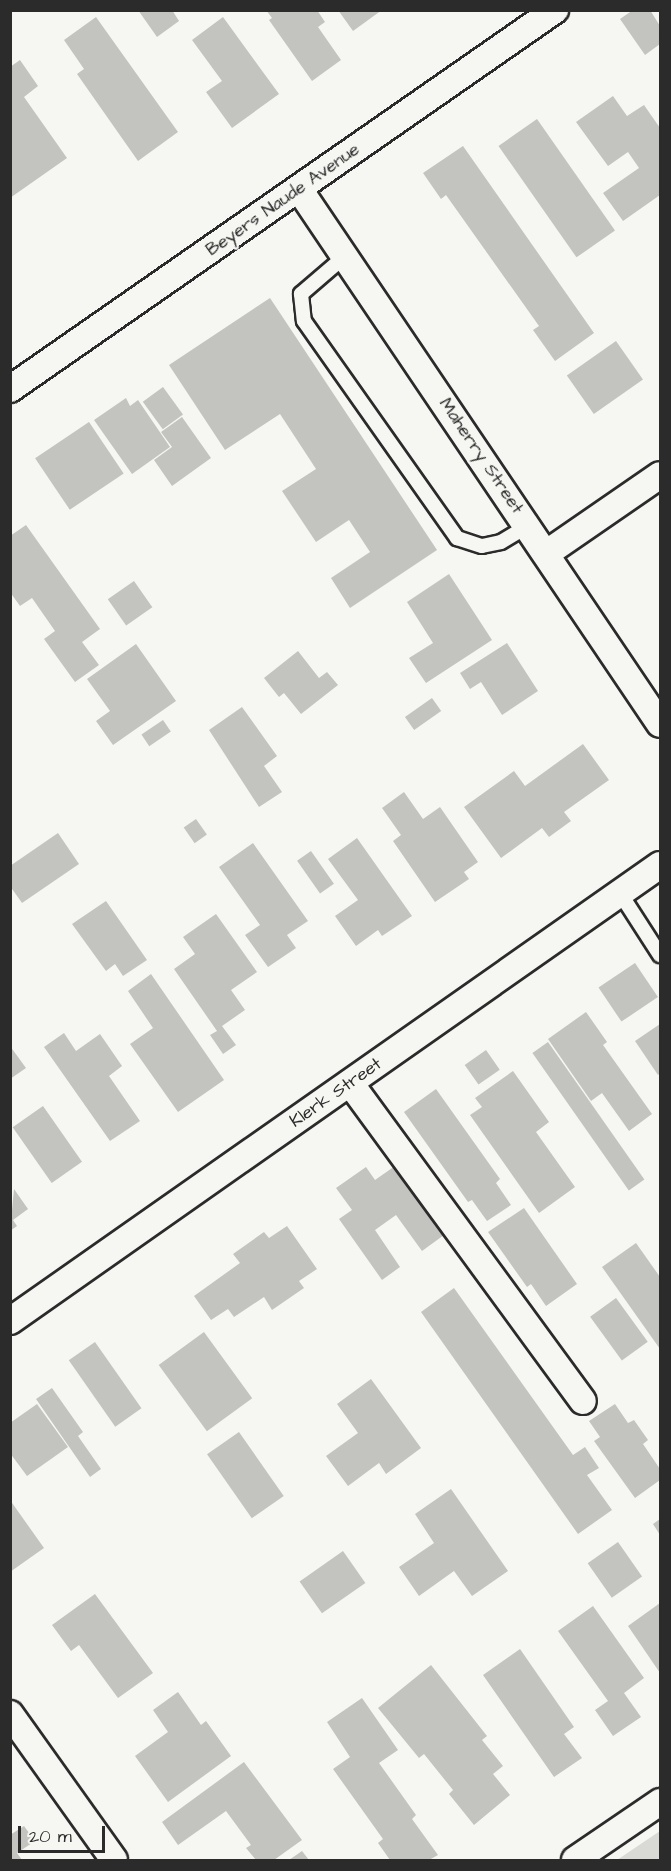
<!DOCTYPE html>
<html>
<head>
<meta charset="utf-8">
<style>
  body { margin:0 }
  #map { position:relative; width:671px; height:1871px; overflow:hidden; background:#f6f6f2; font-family:"Architects Daughter",sans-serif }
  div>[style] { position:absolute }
  .green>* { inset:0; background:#d9d9d5 }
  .building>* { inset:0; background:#c3c3c0; transform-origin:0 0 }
  .roads { filter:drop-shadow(2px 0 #2b2b2b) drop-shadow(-2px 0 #2b2b2b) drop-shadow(0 2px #2b2b2b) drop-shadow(0 -2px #2b2b2b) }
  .lane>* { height:14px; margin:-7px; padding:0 7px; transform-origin:7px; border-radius:7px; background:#f6f6f2 }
  .street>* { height:26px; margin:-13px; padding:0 13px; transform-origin:13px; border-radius:13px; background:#f6f6f2 }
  span { translate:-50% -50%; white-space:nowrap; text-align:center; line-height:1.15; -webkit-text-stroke:4.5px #f6f6f2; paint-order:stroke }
  .street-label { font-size:18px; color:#2b2b2b }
  .frame { position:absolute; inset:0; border:12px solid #2b2b2b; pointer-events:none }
  .scale { position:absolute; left:18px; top:1826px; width:87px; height:27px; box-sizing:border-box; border:3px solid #2b2b2b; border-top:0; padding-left:8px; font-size:18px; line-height:21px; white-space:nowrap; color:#2b2b2b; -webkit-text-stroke:4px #f6f6f2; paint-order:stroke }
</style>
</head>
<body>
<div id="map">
  <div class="green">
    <i style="clip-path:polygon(660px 1831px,660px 1860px,617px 1860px)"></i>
  </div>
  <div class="building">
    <i style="clip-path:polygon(138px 10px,172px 10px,179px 21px,157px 37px)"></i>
    <i style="clip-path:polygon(266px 10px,317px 10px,325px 22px,318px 27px,341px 60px,312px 81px,269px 20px,272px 18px)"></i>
    <i style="clip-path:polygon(338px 10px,382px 10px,353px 31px)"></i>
    <i style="clip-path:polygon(633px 10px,650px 10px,660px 26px,660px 44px,645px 55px,620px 19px)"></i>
    <i style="clip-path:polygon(96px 17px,178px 132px,138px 161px,77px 74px,84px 69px,64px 40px)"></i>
    <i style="clip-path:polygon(223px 17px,279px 94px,232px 128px,206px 92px,222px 81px,192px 40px)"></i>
    <i style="clip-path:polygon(20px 60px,38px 86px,24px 97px,67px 158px,10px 198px,10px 67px)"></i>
    <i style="clip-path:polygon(613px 96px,627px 116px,644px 105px,660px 128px,660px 195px,623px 221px,603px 193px,639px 168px,628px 152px,608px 166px,576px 122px)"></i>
    <i style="left:537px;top:119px;width:136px;height:47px;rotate:55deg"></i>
    <i style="clip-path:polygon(463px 146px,594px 333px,555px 361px,533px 330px,539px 326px,446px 195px,441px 199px,423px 173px)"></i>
    <i style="clip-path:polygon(270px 298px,437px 550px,350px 608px,331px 578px,370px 552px,349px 520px,316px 542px,282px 491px,316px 469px,280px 414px,225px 450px,169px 365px)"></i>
    <i style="left:616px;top:341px;width:47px;height:60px;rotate:55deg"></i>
    <i style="left:163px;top:387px;width:34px;height:25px;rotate:54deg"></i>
    <i style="clip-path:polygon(126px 398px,130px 406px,138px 400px,170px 447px,132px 474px,94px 420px)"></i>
    <i style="clip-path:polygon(182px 417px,211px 458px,172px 486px,154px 460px,172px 447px,161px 432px)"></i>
    <i style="left:89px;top:422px;width:62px;height:65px;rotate:56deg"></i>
    <i style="clip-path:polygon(26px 525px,100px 629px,82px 642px,99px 665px,75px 682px,44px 639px,55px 631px,32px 598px,20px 606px,10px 592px,10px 536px)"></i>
    <i style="clip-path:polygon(449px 574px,492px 640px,426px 683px,409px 658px,433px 643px,407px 602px)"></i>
    <i style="left:134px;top:581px;width:32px;height:32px;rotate:55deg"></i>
    <i style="clip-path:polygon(507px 643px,538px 691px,502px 715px,481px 682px,470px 689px,460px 673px)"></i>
    <i style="clip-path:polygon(136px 644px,176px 701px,113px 745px,96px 721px,110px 711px,87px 679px)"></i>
    <i style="clip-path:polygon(298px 651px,319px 678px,327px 672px,338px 685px,301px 714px,284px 693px,279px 697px,264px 678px)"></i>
    <i style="left:432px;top:698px;width:16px;height:33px;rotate:55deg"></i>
    <i style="clip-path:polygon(242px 707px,277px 756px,264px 766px,282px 792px,259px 807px,209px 730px)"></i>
    <i style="left:163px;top:720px;width:14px;height:26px;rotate:56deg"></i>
    <i style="clip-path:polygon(583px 744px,609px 780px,564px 812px,571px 821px,549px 837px,542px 828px,501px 858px,464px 807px,514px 771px,525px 786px)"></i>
    <i style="clip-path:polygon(404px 792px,423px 819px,440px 807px,478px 862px,464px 872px,469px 879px,435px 902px,393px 841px,401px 835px,382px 808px)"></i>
    <i style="left:196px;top:819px;width:19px;height:15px;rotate:55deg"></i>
    <i style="clip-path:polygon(58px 833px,79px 864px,22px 903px,10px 886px,10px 866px)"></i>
    <i style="clip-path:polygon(357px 838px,412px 916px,382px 936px,378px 930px,356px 946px,335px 916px,358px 900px,328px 859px)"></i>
    <i style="clip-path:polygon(253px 843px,308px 921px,287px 935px,296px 948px,268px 967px,245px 935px,260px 925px,219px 867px)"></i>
    <i style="left:311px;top:851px;width:40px;height:17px;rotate:55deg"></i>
    <i style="clip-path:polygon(106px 901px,147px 960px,123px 976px,115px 964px,106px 971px,72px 924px)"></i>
    <i style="clip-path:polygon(216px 914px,257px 972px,231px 990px,245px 1010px,222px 1026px,236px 1045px,223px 1054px,210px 1035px,217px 1031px,174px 969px,195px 954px,183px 937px)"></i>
    <i style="left:635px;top:963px;width:41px;height:44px;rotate:56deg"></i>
    <i style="clip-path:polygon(151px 974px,224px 1080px,178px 1112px,130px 1044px,153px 1028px,128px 991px)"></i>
    <i style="clip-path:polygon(586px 1012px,607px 1042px,603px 1045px,652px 1114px,629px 1131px,602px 1093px,591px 1101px,548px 1039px)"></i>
    <i style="clip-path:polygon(660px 1024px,660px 1073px,658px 1075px,635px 1041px)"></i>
    <i style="clip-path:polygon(64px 1033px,76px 1051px,100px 1034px,122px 1066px,109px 1076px,140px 1121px,110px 1141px,44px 1047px)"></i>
    <i style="left:548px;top:1042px;width:168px;height:19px;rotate:55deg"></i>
    <i style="clip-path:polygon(10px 1046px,26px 1068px,10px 1079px)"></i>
    <i style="left:486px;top:1050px;width:24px;height:26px;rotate:55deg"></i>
    <i style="clip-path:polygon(513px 1071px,549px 1122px,536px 1132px,575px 1187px,539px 1213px,470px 1115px,482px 1107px,475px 1098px)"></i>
    <i style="clip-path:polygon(436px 1089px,500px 1179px,496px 1183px,511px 1205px,487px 1221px,472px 1200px,468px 1202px,404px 1112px)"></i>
    <i style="left:43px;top:1106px;width:68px;height:37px;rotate:55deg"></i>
    <i style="clip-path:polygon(395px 1166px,444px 1235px,422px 1251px,396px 1215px,375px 1230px,400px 1267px,382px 1280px,339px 1219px,352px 1210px,336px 1188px,366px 1167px,375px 1180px)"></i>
    <i style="clip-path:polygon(14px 1189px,28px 1209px,13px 1220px,17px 1226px,10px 1231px)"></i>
    <i style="clip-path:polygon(524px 1208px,577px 1284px,546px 1306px,531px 1284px,527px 1287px,488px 1232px)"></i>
    <i style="clip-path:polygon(287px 1226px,317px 1269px,299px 1281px,304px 1288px,272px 1310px,264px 1297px,234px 1317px,228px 1309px,211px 1320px,194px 1296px,240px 1263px,233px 1254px,264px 1232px,269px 1238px)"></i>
    <i style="clip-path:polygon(636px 1243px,660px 1277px,660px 1349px,602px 1267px)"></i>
    <i style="clip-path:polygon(454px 1288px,573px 1455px,585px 1447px,599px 1468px,587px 1475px,612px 1510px,578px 1534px,421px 1312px)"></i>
    <i style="left:616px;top:1298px;width:54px;height:32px;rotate:54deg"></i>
    <i style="left:204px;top:1332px;width:82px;height:56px;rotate:54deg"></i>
    <i style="left:95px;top:1342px;width:81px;height:32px;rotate:55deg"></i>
    <i style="clip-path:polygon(371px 1379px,421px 1448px,386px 1474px,379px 1463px,348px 1486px,326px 1456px,358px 1433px,337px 1404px)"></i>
    <i style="clip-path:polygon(52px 1388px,83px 1432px,78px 1436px,101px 1469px,90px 1477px,36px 1399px)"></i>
    <i style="clip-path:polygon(37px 1404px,68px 1447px,27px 1476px,10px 1453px,10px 1423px)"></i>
    <i style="clip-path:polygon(615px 1404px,628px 1423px,634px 1420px,648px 1440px,643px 1444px,660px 1469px,660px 1480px,635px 1498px,594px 1441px,600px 1437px,589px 1421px)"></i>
    <i style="left:239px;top:1432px;width:78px;height:39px;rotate:55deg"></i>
    <i style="clip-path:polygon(451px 1489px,508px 1571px,472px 1596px,454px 1571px,419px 1596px,399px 1567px,434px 1543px,415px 1514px)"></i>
    <i style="clip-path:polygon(10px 1500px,44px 1548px,10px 1572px)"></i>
    <i style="clip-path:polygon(660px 1519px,660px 1535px,653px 1524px)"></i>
    <i style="left:618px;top:1542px;width:42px;height:37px;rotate:55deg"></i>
    <i style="left:343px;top:1551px;width:39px;height:53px;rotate:55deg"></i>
    <i style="clip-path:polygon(95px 1594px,153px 1673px,118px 1698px,79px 1645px,71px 1651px,52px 1625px)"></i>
    <i style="clip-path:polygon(660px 1603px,660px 1673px,628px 1626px)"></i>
    <i style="clip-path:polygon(593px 1606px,644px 1678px,624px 1693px,641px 1717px,613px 1736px,595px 1710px,608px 1701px,558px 1631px)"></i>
    <i style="clip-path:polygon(520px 1649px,574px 1727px,564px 1734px,582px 1758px,554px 1777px,483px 1675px)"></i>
    <i style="clip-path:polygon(431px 1665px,487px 1736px,482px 1740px,503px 1766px,493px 1774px,510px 1795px,474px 1825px,449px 1794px,453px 1790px,424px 1754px,419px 1758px,378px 1708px)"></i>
    <i style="clip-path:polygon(178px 1692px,201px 1725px,206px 1721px,231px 1756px,168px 1802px,135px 1756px,168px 1732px,153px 1710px)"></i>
    <i style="clip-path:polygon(362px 1698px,398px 1750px,379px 1763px,416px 1815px,412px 1819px,438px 1855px,429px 1860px,390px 1860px,378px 1843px,383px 1839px,333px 1769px,350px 1757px,327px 1722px)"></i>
    <i style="clip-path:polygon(244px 1762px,302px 1840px,274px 1860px,256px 1860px,246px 1848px,251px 1845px,226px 1811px,178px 1845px,162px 1822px)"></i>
    <i style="clip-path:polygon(24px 1826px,35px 1841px,17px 1853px,22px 1860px,10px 1860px,10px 1835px)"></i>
    <i style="clip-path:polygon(302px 1851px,309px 1860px,289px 1860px)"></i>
  </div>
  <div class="roads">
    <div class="lane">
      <i style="left:344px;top:257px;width:57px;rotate:139.3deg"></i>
      <i style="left:301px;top:294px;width:27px;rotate:84deg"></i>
      <i style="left:304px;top:321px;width:266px;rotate:54.8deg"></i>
      <i style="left:457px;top:538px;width:26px;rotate:18deg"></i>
      <i style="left:482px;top:546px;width:19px;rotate:-12deg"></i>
      <i style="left:501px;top:542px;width:31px;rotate:-31deg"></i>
      <i style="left:620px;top:893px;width:74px;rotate:57.2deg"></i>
    </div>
    <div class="street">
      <i style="left:299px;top:189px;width:645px;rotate:55.99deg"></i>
      <i style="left:10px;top:389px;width:664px;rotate:-34.82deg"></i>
      <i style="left:547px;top:553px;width:137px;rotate:-34.6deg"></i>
      <i style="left:350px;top:1083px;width:394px;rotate:53.8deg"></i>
      <i style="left:10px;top:1321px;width:794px;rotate:-35.05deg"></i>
      <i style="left:10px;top:1714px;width:179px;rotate:54.5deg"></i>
      <i style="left:575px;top:1860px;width:103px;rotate:-34.3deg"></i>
    </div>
  </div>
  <div class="street-label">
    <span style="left:283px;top:200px;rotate:-35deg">Beyers Naude Avenue</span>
    <span style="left:481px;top:456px;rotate:56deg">Maherry Street</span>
    <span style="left:336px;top:1093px;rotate:-35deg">Klerk Street</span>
  </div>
  <div class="frame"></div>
  <div class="scale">20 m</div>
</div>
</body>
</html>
